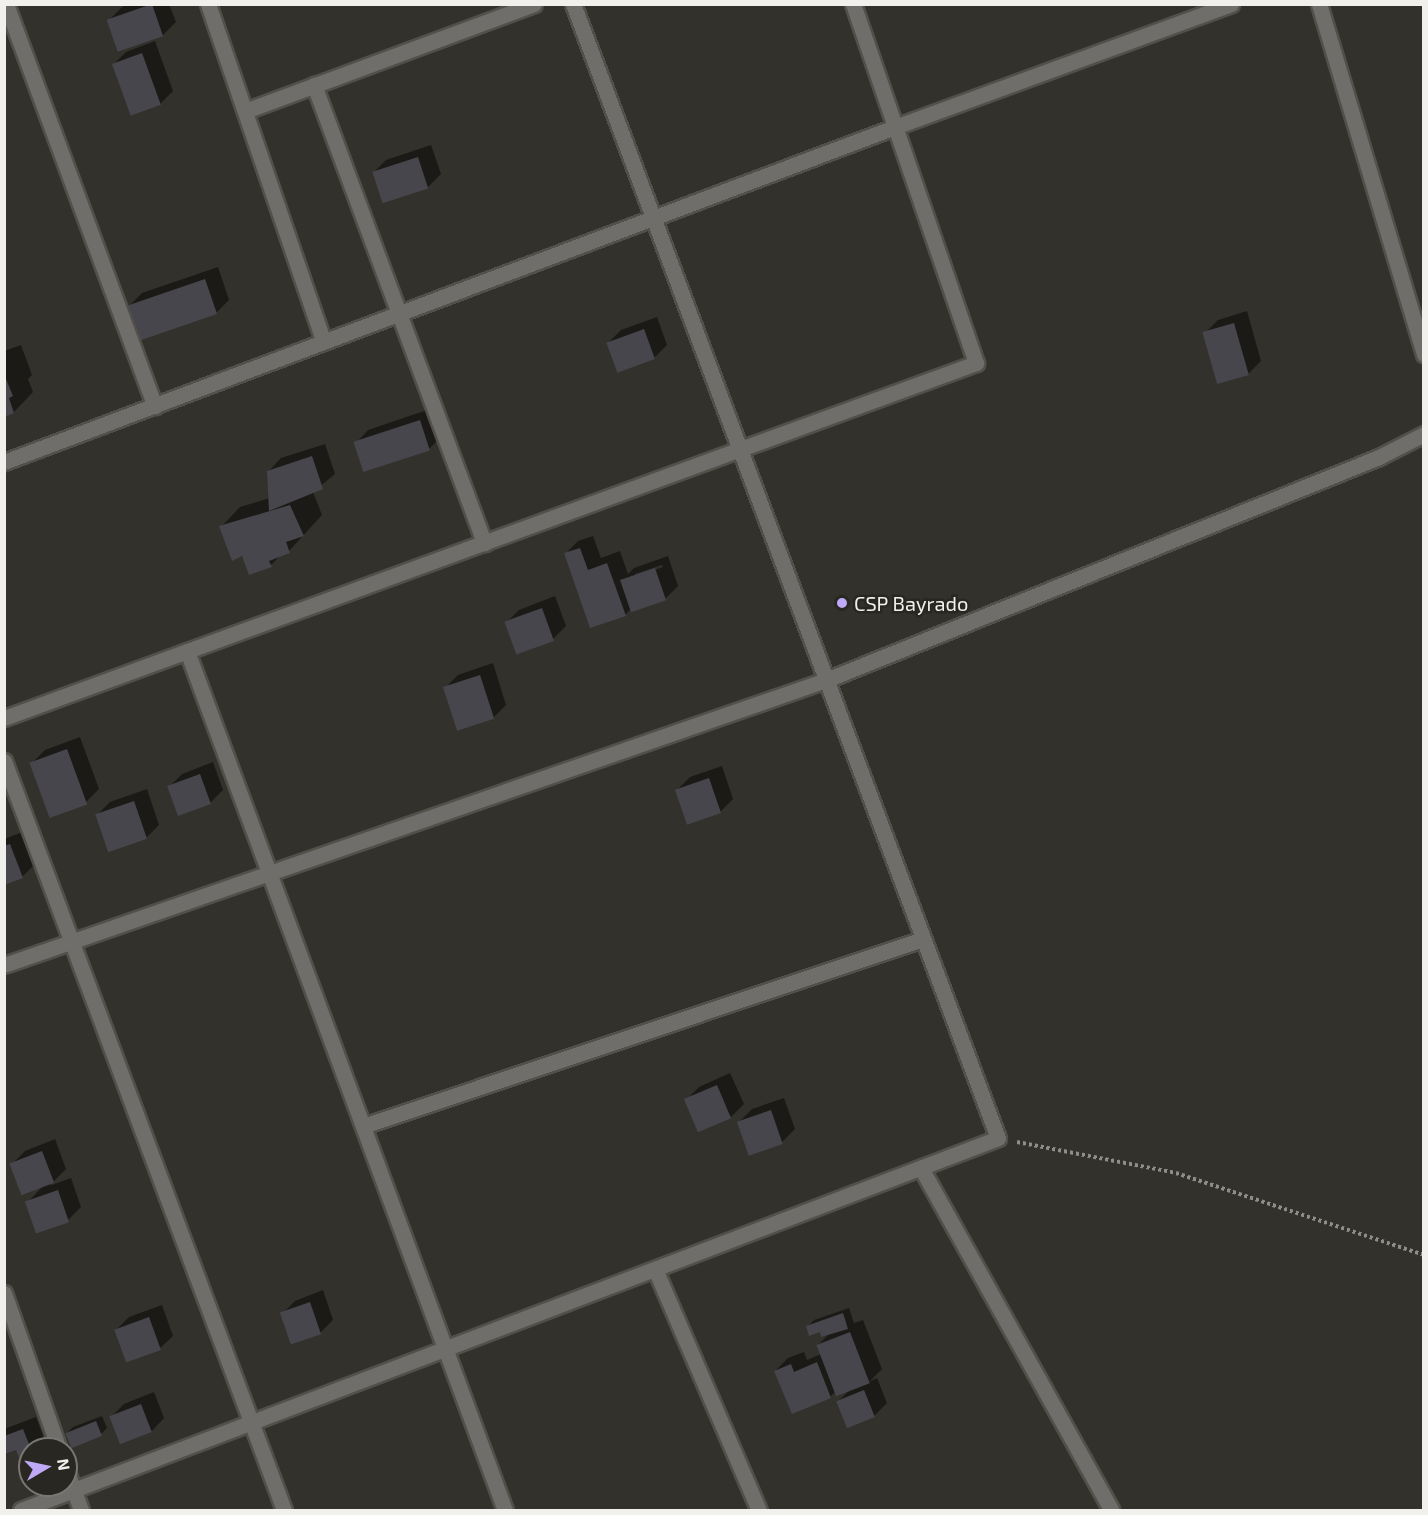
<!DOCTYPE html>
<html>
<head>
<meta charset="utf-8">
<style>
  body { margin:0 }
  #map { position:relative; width:1428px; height:1515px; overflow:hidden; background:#33312b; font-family:"Exo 2",sans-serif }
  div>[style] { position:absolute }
  .shadow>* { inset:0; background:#0007 }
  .building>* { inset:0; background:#47464c; transform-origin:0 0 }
  .path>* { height:4px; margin-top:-2px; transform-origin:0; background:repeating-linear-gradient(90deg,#8f8d89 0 3px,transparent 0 6px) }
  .roads { filter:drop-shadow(2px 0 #52504a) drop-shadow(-2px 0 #52504a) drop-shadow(0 2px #52504a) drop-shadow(0 -2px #52504a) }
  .street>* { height:15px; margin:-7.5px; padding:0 7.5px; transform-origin:7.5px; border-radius:7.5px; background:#6f6e6b }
  .dots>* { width:16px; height:16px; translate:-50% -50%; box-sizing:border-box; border:3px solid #292722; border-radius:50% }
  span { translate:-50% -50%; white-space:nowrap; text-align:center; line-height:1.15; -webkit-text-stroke:5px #292722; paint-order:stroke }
  .poi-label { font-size:20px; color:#f2f0ed }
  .left { translate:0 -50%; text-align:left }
  .frame { position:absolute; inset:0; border:6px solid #f2f0ed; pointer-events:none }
  .north { position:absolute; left:18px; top:1437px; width:60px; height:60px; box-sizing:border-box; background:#292722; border:2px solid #797773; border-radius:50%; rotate:81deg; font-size:16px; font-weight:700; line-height:24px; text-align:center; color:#f2f0ed }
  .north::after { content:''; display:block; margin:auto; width:21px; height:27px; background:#bda9f5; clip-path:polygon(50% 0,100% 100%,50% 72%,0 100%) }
</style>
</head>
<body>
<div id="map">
  <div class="shadow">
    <i style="clip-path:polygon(129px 4px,169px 4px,176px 22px,163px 35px,109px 20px,122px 7px)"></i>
    <i style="clip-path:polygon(155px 41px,173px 91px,160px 104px,113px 65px,126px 52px)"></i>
    <i style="clip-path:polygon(431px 145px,441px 174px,428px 187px,373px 173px,386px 160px)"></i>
    <i style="clip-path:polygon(218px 267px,229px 300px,216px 313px,129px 306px,142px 293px)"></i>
    <i style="clip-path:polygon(1247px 311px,1261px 361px,1248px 374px,1205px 333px,1218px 320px)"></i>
    <i style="clip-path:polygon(657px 317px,667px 345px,654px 358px,608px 343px,621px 330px)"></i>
    <i style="clip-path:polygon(21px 345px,32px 375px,28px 379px,33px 392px,14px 412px,4px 415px,4px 351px)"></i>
    <i style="clip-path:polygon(433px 408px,442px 436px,429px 449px,356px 443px,368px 430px)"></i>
    <i style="clip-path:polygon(325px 444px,335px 474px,313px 492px,322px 515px,289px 551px,282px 554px,271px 565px,243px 554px,221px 527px,240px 507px,270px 498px,268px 472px,281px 458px)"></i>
    <i style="clip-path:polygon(evenodd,593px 536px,601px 558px,620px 551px,628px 574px,634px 568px,668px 556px,678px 586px,665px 599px,631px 609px,625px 615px,565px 554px,578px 541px,593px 536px,662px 565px,663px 567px,635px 577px,635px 574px,662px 565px)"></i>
    <i style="clip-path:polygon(555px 596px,566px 626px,553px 639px,506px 623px,519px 610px)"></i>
    <i style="clip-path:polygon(493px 663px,506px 705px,493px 718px,445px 688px,458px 675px)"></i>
    <i style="clip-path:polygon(80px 737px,99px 789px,86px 802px,52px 816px,32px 763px,45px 750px)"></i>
    <i style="clip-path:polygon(213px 762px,223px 790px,210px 803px,169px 787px,182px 774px)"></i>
    <i style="clip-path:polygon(722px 766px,733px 799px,720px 812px,677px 790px,690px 777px)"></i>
    <i style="clip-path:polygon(147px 789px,159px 825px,146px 838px,97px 815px,110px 802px)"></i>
    <i style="clip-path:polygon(23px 832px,35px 864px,22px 877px,4px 883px,4px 839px)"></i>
    <i style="clip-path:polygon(730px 1073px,744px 1104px,731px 1117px,686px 1100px,699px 1087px)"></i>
    <i style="clip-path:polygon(784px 1098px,795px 1129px,782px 1142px,739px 1122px,752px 1109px)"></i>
    <i style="clip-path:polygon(55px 1139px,66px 1169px,49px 1186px,71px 1178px,81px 1207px,68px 1220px,27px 1203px,43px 1186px,12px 1164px,25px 1151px)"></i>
    <i style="clip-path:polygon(323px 1290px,333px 1320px,320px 1333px,282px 1314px,295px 1301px)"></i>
    <i style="clip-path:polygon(162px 1305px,173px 1336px,160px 1348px,116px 1330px,129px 1317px)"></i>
    <i style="clip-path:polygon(849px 1308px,854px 1323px,863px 1320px,882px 1369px,869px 1382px,877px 1378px,887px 1403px,874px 1416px,837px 1402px,851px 1389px,835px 1392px,830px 1397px,775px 1371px,788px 1358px,804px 1352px,807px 1360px,821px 1354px,818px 1345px,830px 1333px,808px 1326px,814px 1320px)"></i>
    <i style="clip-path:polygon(154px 1392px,164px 1418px,152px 1431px,111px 1417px,124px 1404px)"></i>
    <i style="clip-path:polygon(102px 1416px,107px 1428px,101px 1434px,67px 1433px,73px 1427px)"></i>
    <i style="clip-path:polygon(36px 1417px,46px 1444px,41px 1449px,17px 1448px,4px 1453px,4px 1429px)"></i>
    <i style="clip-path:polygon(30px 1470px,32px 1485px,30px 1486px,25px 1475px)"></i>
  </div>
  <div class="building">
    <i style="left:152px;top:4px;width:34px;height:48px;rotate:71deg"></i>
    <i style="left:142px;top:53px;width:55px;height:32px;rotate:70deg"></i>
    <i style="left:418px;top:157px;width:33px;height:48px;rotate:72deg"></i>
    <i style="left:205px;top:279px;width:37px;height:81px;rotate:71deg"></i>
    <i style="left:1234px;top:323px;width:54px;height:33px;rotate:74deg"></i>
    <i style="left:644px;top:329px;width:32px;height:40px;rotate:70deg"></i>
    <i style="clip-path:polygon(4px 374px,13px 396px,9px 398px,14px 413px,4px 417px)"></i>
    <i style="left:420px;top:420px;width:32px;height:70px;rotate:72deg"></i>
    <i style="clip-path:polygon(312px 456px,323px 489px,269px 511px,267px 471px)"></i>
    <i style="clip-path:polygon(290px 505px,304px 536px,286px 542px,290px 553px,269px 561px,272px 567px,249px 575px,242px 556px,232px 561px,219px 526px)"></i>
    <i style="clip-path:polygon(580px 548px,588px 570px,607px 563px,626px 616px,590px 628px,564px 553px)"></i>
    <i style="left:655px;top:568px;width:34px;height:37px;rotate:71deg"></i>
    <i style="left:542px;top:608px;width:35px;height:40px;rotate:70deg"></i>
    <i style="left:480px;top:675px;width:46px;height:39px;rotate:72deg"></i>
    <i style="left:67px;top:749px;width:59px;height:40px;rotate:70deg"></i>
    <i style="left:200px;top:774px;width:32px;height:35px;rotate:70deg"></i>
    <i style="left:709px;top:778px;width:37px;height:36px;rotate:71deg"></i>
    <i style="left:134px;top:801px;width:40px;height:41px;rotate:71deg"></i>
    <i style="clip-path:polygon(10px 844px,23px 878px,4px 885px,4px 846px)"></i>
    <i style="left:717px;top:1085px;width:36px;height:36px;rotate:67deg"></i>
    <i style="left:771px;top:1110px;width:36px;height:36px;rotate:71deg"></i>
    <i style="left:42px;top:1151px;width:34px;height:35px;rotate:69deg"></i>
    <i style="left:58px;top:1190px;width:34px;height:35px;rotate:71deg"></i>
    <i style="left:310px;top:1302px;width:34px;height:32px;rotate:71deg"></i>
    <i style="clip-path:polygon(843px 1313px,848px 1329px,821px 1337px,820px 1332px,809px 1336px,806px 1326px)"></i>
    <i style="left:149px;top:1317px;width:35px;height:37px;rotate:70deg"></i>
    <i style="left:850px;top:1332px;width:55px;height:36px;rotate:69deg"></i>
    <i style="clip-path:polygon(817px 1362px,831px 1398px,792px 1414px,774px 1371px,791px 1364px,794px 1372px)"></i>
    <i style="left:864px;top:1390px;width:29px;height:30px;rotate:68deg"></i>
    <i style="left:141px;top:1404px;width:30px;height:34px;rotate:69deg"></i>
    <i style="left:96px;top:1421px;width:16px;height:33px;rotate:68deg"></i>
    <i style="clip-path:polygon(23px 1429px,31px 1449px,30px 1460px,21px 1463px,16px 1450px,4px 1454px,4px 1436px)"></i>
  </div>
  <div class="path">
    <i style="left:1017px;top:1142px;width:162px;rotate:11deg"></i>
    <i style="left:1176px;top:1173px;width:261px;rotate:18.3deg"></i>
  </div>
  <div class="roads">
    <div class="street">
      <i style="left:6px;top:4px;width:429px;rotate:69.7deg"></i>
      <i style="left:208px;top:4px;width:357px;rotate:71.1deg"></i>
      <i style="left:1319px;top:4px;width:366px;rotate:73.3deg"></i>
      <i style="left:314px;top:85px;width:489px;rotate:69.6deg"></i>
      <i style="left:245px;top:111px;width:308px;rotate:-20.3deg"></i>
      <i style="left:4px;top:462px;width:952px;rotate:-20.61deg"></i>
      <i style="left:895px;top:127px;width:358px;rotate:-20.1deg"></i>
      <i style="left:187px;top:651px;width:916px;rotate:69.69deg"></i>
      <i style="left:4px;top:718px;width:1035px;rotate:-20.06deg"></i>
      <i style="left:976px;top:363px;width:379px;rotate:-108.9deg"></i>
      <i style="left:4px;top:761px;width:800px;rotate:69.5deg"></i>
      <i style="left:4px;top:965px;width:870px;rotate:-19.12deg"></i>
      <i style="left:826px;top:680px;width:596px;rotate:-21.96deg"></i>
      <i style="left:1379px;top:457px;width:51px;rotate:-27.1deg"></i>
      <i style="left:363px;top:1126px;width:590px;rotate:-18.47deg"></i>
      <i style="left:921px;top:1168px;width:391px;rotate:60.9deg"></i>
      <i style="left:655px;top:1269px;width:262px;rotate:66.7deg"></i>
      <i style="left:4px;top:1293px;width:165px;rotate:70.6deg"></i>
      <i style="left:66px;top:1469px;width:44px;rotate:69.9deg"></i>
      <i style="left:21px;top:1510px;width:1045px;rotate:-20.84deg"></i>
      <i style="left:998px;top:1138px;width:1211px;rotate:-110.54deg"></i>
    </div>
  </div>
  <div class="dots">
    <i style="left:842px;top:603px;background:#bda9f5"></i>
  </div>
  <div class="poi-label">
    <span class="left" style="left:854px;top:603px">CSP Bayrado</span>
  </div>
  <div class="frame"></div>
  <div class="north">N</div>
</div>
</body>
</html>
